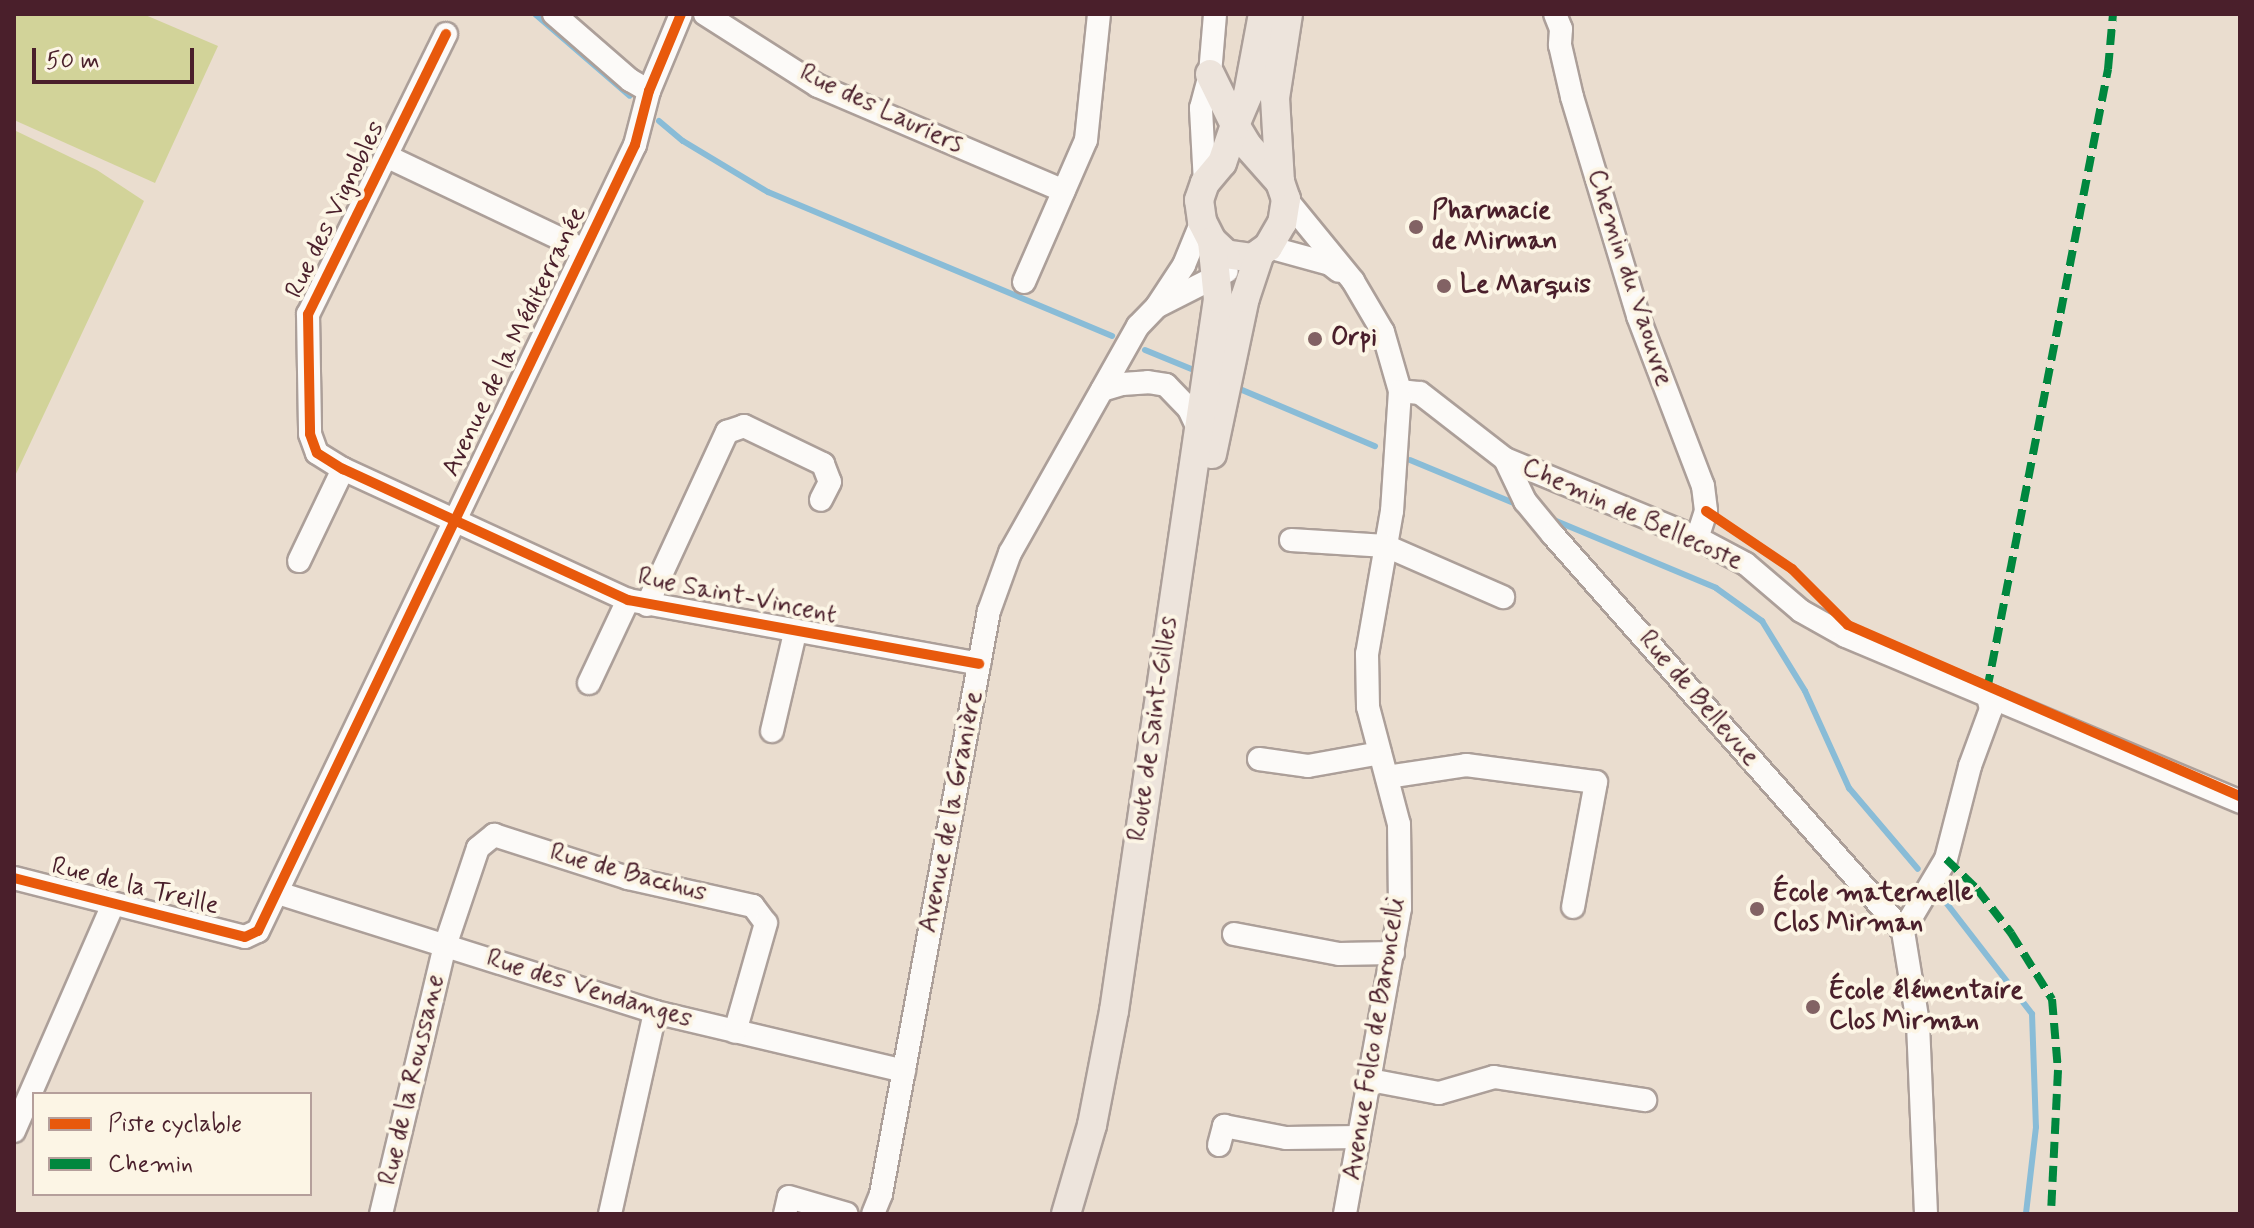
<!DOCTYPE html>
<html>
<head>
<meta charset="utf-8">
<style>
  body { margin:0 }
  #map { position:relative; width:2254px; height:1228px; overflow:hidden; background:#eaddcf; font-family:Mynerve,sans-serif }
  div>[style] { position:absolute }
  .green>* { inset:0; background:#d2d399 }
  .stream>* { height:6px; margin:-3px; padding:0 3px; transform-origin:3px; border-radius:3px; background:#89bcd7 }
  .roads { filter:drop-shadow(2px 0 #ac9f99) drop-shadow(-2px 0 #ac9f99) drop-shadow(0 2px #ac9f99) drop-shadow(0 -2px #ac9f99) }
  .minor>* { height:22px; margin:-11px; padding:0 11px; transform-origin:11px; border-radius:11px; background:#fcfaf8 }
  .major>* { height:28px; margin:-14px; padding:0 14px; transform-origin:14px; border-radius:14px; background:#ede4dc }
  .quiet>* { height:8px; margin-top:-4px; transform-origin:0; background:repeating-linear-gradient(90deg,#00873e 0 16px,transparent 0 24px) }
  .cycleway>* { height:10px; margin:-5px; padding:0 5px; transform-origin:5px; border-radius:5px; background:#e8590c }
  .dots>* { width:22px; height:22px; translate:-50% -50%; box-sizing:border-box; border:4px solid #fcf5e5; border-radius:50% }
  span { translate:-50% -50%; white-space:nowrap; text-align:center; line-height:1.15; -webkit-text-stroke:8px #fcf5e5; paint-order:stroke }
  .street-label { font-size:26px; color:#4a1f2b }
  .poi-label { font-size:26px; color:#4a1f2b; font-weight:700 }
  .left { translate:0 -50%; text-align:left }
  .frame { position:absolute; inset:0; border:16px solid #4a1f2b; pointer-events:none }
  .legend { position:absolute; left:32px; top:1092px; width:280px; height:104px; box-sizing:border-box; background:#fcf5e5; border:2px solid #b59f9b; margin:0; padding:10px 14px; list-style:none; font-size:24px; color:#4a1f2b }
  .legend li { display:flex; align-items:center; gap:16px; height:40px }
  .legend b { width:40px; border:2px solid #b59f9b }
  .scale { position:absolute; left:32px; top:48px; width:162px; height:36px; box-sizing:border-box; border:4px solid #4a1f2b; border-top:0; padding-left:10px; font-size:24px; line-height:28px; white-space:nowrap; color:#4a1f2b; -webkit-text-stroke:6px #fcf5e5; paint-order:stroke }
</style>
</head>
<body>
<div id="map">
  <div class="green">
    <i style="clip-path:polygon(14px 14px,143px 14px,218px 46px,155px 183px,14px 120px)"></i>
    <i style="clip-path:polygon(14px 130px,97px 170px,144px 201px,14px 478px)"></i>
  </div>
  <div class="stream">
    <i style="left:535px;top:14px;width:125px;rotate:40.8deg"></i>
    <i style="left:659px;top:121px;width:31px;rotate:40deg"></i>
    <i style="left:683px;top:141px;width:99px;rotate:31deg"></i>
    <i style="left:768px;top:192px;width:373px;rotate:22.7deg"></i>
    <i style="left:1145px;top:350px;width:58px;rotate:22.2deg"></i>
    <i style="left:1235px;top:387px;width:152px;rotate:22.9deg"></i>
    <i style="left:1410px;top:460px;width:120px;rotate:22.5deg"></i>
    <i style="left:1549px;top:518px;width:181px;rotate:22.7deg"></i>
    <i style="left:1716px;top:588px;width:57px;rotate:35.7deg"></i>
    <i style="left:1762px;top:621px;width:82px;rotate:58.4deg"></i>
    <i style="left:1805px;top:691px;width:107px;rotate:65.6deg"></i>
    <i style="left:1849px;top:788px;width:106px;rotate:49.6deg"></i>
    <i style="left:1944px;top:900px;width:144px;rotate:52.3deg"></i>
    <i style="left:2032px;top:1014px;width:113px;rotate:88deg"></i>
    <i style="left:2036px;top:1127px;width:88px;rotate:96.6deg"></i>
  </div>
  <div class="roads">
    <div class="minor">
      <i style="left:554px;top:14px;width:101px;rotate:41deg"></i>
      <i style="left:630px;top:80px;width:22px;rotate:30deg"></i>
      <i style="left:705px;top:14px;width:134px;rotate:32.5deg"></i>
      <i style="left:818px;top:86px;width:267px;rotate:23.1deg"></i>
      <i style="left:1555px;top:14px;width:16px;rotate:68deg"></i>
      <i style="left:1561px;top:29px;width:16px;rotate:94deg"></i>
      <i style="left:1560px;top:45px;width:53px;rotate:77deg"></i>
      <i style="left:1572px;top:97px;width:229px;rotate:73.2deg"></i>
      <i style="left:1638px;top:316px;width:182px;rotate:69.1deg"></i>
      <i style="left:1703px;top:486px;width:25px;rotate:83deg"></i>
      <i style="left:1706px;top:511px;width:28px;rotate:108deg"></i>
      <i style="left:446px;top:34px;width:312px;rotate:116.2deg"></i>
      <i style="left:308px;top:314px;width:120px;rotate:89deg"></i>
      <i style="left:310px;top:434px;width:20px;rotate:70deg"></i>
      <i style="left:317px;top:453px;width:31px;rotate:32deg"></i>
      <i style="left:343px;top:469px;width:314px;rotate:24.7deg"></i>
      <i style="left:628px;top:600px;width:357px;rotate:10.3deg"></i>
      <i style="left:386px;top:156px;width:219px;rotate:25.4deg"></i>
      <i style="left:1205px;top:183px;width:75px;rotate:-93.1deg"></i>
      <i style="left:1201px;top:108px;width:35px;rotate:-75deg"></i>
      <i style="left:1210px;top:74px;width:60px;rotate:-85.2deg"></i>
      <i style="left:1286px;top:199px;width:106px;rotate:50.7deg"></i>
      <i style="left:1353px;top:281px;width:59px;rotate:59.5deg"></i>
      <i style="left:1383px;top:332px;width:61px;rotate:73.9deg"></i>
      <i style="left:1400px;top:391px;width:120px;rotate:93.8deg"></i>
      <i style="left:1392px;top:511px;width:145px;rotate:99.9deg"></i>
      <i style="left:1367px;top:654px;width:53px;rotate:88.9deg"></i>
      <i style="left:1368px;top:707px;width:121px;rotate:75.2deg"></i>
      <i style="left:1399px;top:824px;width:84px;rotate:89.3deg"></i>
      <i style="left:1400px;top:908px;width:311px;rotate:100.2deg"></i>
      <i style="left:1268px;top:247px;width:64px;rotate:15.3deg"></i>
      <i style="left:1330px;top:264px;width:11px;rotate:38deg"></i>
      <i style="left:1024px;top:282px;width:155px;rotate:-66.4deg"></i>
      <i style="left:1086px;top:140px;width:127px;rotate:-84.1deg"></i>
      <i style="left:1158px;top:306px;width:77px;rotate:-26.9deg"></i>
      <i style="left:1102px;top:390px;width:21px;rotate:-17deg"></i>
      <i style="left:1122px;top:384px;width:26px;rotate:-4deg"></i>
      <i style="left:1148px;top:382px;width:18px;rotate:9deg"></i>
      <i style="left:1166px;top:385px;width:33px;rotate:46deg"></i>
      <i style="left:1189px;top:409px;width:21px;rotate:65deg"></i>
      <i style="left:1400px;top:391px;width:20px;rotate:6deg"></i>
      <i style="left:1420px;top:393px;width:108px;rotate:37.8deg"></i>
      <i style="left:1505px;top:459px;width:208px;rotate:22.4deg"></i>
      <i style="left:1697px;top:538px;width:55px;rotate:28deg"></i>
      <i style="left:1746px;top:564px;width:72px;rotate:40.5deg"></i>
      <i style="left:1801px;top:611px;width:51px;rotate:29.1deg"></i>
      <i style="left:1846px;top:636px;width:428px;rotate:22.8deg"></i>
      <i style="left:1505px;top:459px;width:47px;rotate:64.5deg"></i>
      <i style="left:1525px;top:501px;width:44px;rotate:50.5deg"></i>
      <i style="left:1553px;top:535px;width:529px;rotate:48.53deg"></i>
      <i style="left:1291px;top:540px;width:95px;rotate:3.6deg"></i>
      <i style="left:1386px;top:546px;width:128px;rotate:23.6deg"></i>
      <i style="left:299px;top:561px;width:102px;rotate:-64.4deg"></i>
      <i style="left:647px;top:605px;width:191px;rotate:-65.2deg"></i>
      <i style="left:727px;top:432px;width:18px;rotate:-19deg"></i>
      <i style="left:744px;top:426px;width:88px;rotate:25.7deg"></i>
      <i style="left:823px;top:464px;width:19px;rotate:69deg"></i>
      <i style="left:830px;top:482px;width:20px;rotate:117deg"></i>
      <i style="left:589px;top:683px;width:92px;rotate:-64.8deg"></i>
      <i style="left:772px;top:731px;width:101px;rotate:-76.8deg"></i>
      <i style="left:1259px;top:759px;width:49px;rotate:8.1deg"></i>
      <i style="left:1308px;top:766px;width:73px;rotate:-10.2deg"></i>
      <i style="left:1387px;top:777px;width:80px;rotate:-8.6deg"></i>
      <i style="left:1466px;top:765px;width:131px;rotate:7.5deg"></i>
      <i style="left:1596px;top:782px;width:127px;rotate:100.4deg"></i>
      <i style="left:14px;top:878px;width:238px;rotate:14.3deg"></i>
      <i style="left:245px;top:937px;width:14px;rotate:-25deg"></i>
      <i style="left:258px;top:931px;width:872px;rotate:-64.38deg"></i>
      <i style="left:635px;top:145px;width:56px;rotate:-75.5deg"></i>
      <i style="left:649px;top:91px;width:83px;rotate:-67.4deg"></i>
      <i style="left:278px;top:893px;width:395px;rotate:17.5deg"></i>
      <i style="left:655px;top:1012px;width:256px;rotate:13.3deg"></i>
      <i style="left:1234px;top:934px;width:107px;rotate:10.8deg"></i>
      <i style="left:1339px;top:954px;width:54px;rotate:-1.1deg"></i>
      <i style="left:1370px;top:1080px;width:70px;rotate:10.7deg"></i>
      <i style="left:1439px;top:1093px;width:57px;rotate:-16.2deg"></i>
      <i style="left:1494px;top:1077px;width:153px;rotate:8.7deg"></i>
      <i style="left:14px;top:1131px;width:248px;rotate:-66.4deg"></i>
      <i style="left:1219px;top:1145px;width:20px;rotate:-75deg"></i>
      <i style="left:1224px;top:1126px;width:63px;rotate:11deg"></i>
      <i style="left:1286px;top:1138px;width:73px;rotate:-0.8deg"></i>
      <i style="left:381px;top:1214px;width:276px;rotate:-76.6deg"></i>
      <i style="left:445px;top:946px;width:103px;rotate:-71.4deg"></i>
      <i style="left:478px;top:848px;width:21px;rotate:-39deg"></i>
      <i style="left:494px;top:835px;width:141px;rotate:17.8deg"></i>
      <i style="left:628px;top:878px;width:128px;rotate:12.6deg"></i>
      <i style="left:753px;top:906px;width:21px;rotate:53deg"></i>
      <i style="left:766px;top:923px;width:113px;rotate:105.9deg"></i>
      <i style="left:610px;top:1214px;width:207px;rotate:-77.4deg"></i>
      <i style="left:785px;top:1214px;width:17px;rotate:-77deg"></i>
      <i style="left:789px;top:1197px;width:60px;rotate:16.3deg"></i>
      <i style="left:873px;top:1214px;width:22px;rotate:-68deg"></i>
      <i style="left:881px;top:1194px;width:593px;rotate:-79.51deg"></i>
      <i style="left:989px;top:611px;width:62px;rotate:-70.1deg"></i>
      <i style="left:1010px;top:553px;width:261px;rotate:-60.6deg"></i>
      <i style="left:1138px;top:326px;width:28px;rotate:-46deg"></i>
      <i style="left:1157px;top:306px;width:49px;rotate:-56.6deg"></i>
      <i style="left:1184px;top:265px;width:48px;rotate:-67.8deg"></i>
      <i style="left:1926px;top:1214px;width:191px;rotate:-92.4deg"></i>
      <i style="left:1918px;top:1023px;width:93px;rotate:-99.3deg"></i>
      <i style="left:1903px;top:931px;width:84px;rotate:-59.2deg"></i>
      <i style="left:1946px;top:859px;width:96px;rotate:-75.5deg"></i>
      <i style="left:1970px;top:766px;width:61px;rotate:-69.8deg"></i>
      <i style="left:1991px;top:709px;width:12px;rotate:-104deg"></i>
    </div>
    <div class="major">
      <i style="left:1210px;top:74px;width:57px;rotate:63.9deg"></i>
      <i style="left:1235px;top:125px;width:23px;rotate:59deg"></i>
      <i style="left:1247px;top:145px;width:50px;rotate:48.3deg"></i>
      <i style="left:1280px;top:182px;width:18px;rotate:71deg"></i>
      <i style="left:1286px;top:199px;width:24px;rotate:99deg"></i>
      <i style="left:1282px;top:223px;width:28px;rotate:120deg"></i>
      <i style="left:1268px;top:247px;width:19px;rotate:144deg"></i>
      <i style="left:1253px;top:258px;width:27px;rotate:-172deg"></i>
      <i style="left:1226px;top:254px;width:19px;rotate:-137deg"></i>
      <i style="left:1212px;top:241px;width:22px;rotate:-117deg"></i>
      <i style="left:1202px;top:221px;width:21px;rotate:-98deg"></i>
      <i style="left:1199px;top:200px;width:18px;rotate:-71deg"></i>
      <i style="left:1205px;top:183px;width:26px;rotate:-50deg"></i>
      <i style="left:1222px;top:163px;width:40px;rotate:-71.1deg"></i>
      <i style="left:1235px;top:125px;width:34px;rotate:-67deg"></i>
      <i style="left:1248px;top:94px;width:81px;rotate:-79.4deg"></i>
      <i style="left:1280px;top:182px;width:84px;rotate:-93.4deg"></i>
      <i style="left:1275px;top:98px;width:85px;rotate:-81.2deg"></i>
      <i style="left:1212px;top:454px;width:159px;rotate:-78.1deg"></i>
      <i style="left:1245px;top:298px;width:47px;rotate:-71.6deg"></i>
      <i style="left:1066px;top:1214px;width:93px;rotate:-73.7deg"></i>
      <i style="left:1092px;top:1125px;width:116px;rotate:-79.1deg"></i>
      <i style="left:1114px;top:1011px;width:720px;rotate:-81.69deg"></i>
      <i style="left:1218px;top:299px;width:58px;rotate:-95.9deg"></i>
    </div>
  </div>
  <div class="quiet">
    <i style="left:1987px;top:690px;width:633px;rotate:-78.97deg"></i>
    <i style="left:2108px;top:69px;width:55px;rotate:-84.8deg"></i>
    <i style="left:1946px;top:859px;width:43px;rotate:44.1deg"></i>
    <i style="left:1977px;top:889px;width:56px;rotate:52.3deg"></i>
    <i style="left:2011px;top:933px;width:78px;rotate:58.2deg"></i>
    <i style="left:2052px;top:999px;width:71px;rotate:85.2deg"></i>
    <i style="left:2058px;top:1070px;width:144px;rotate:92.8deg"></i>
  </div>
  <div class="cycleway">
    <i style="left:446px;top:34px;width:312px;rotate:116.2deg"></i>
    <i style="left:308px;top:314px;width:120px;rotate:89deg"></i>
    <i style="left:310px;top:434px;width:20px;rotate:70deg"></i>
    <i style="left:317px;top:453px;width:31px;rotate:32deg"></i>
    <i style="left:343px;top:469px;width:314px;rotate:24.7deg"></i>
    <i style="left:628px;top:600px;width:357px;rotate:10.3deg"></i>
    <i style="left:1706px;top:511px;width:104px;rotate:34deg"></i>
    <i style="left:1792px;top:569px;width:79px;rotate:45deg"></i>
    <i style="left:1848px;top:625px;width:428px;rotate:23.6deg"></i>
    <i style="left:14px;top:878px;width:238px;rotate:14.3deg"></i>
    <i style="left:245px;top:937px;width:14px;rotate:-25deg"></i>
    <i style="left:258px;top:931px;width:872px;rotate:-64.38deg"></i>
    <i style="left:635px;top:145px;width:56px;rotate:-75.5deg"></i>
    <i style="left:649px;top:91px;width:83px;rotate:-67.4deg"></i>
  </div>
  <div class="dots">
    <i style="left:1416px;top:227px;background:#826264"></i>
    <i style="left:1444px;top:286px;background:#826264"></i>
    <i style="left:1315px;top:339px;background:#826264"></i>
    <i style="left:1757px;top:909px;background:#826264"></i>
    <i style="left:1813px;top:1007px;background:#826264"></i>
  </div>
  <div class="street-label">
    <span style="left:881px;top:110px;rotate:25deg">Rue des Lauriers</span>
    <span style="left:336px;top:210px;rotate:-64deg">Rue des Vignobles</span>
    <span style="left:1629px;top:278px;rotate:72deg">Chemin du Vaouvre</span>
    <span style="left:515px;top:342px;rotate:-64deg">Avenue de la Méditerranée</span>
    <span style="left:1632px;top:515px;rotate:24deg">Chemin de Bellecoste</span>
    <span style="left:737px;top:597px;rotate:11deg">Rue Saint-Vincent</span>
    <span style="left:1698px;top:699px;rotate:49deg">Rue de Bellevue</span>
    <span style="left:1154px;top:729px;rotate:-82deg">Route de Saint-Gilles</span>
    <span style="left:952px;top:812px;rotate:-79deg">Avenue de la Granière</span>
    <span style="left:628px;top:874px;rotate:15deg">Rue de Bacchus</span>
    <span style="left:135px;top:887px;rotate:14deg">Rue de la Treille</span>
    <span style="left:589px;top:990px;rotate:17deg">Rue des Vendanges</span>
    <span style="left:1375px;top:1039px;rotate:-81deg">Avenue Folco de Baroncelli</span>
    <span style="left:413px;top:1080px;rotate:-77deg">Rue de la Roussane</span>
  </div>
  <div class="poi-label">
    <span class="left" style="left:1432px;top:227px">Pharmacie<br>de Mirman</span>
    <span class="left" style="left:1460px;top:286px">Le Marquis</span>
    <span class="left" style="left:1331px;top:339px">Orpi</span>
    <span class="left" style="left:1773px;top:909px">École maternelle<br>Clos Mirman</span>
    <span class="left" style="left:1829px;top:1007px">École élémentaire<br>Clos Mirman</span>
  </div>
  <div class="frame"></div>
  <ul class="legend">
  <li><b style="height:10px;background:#e8590c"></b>Piste cyclable</li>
  <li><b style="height:10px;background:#00873e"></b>Chemin</li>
  </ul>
  <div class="scale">50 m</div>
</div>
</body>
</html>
